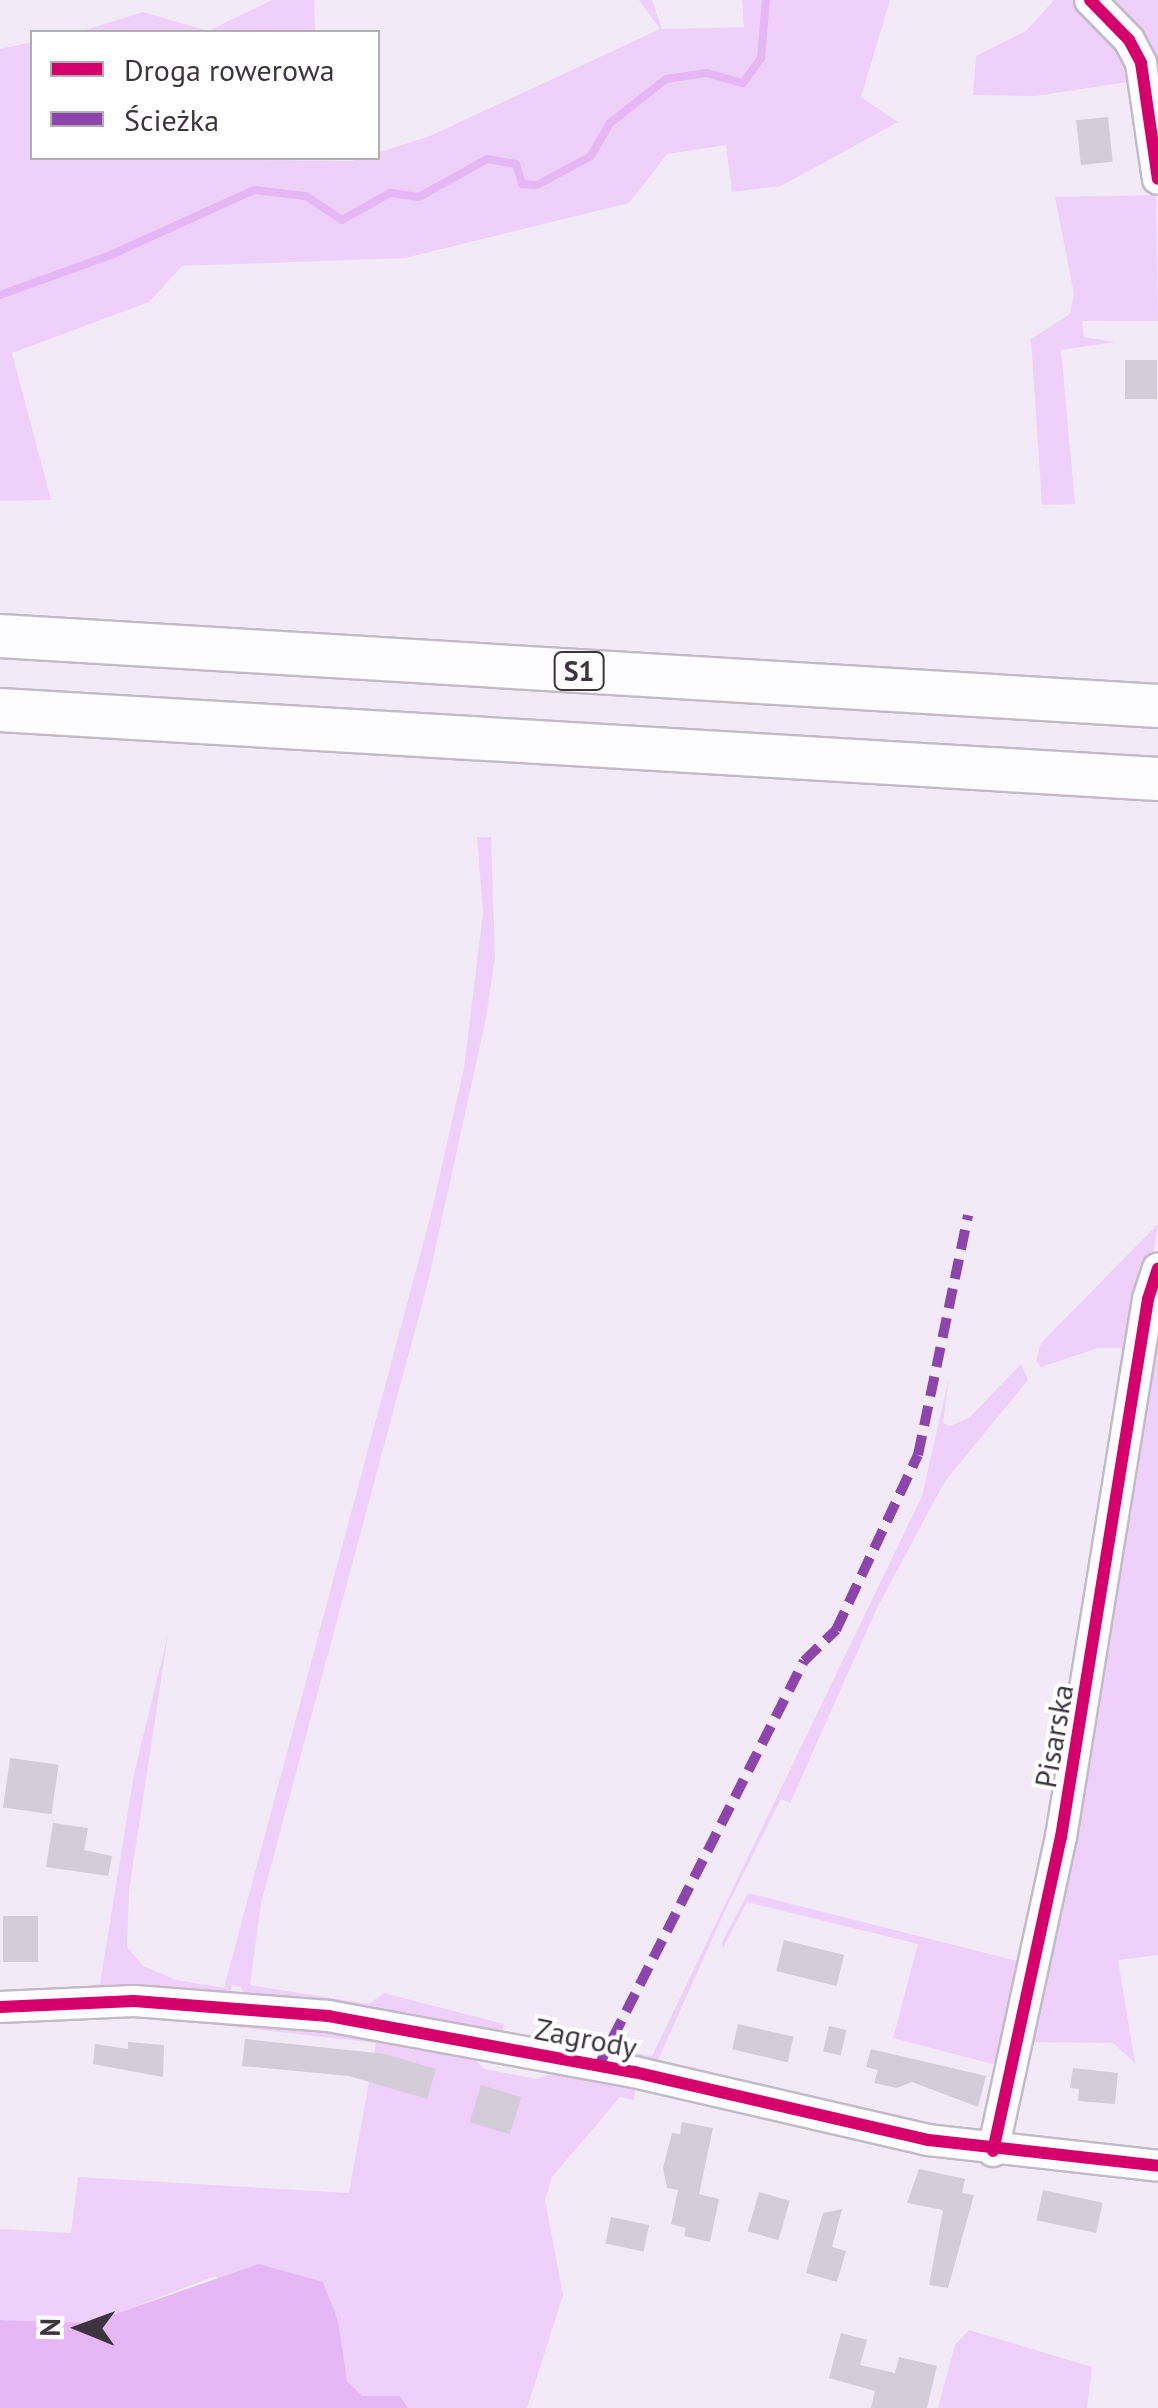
<!DOCTYPE html>
<html>
<head>
<meta charset="utf-8">
<style>
  body { margin:0 }
  #map { position:relative; width:1158px; height:2408px; overflow:hidden; background:#f3eaf7; font-family:"PT Sans",sans-serif }
  div>[style] { position:absolute }
  .green>* { inset:0; background:#efd0fa }
  .water>* { inset:0; background:#e5b8f5 }
  .stream>* { height:8px; margin:-4px; padding:0 4px; transform-origin:4px; border-radius:4px; background:#e5b8f5 }
  .building>* { inset:0; background:#d4ccd8; transform-origin:0 0 }
  .roads { filter:drop-shadow(2px 0 #c2bac6) drop-shadow(-2px 0 #c2bac6) drop-shadow(0 2px #c2bac6) drop-shadow(0 -2px #c2bac6) }
  .minor>* { height:30px; margin:-15px; padding:0 15px; transform-origin:15px; border-radius:15px; background:#fdfcfe }
  .highway>* { height:42px; margin:-21px; padding:0 21px; transform-origin:21px; border-radius:21px; background:#fdfcfe }
  .quiet>* { height:10px; margin-top:-5px; transform-origin:0; background:repeating-linear-gradient(90deg,#8e44ad 0 20px,transparent 0 30px) }
  .cycleway>* { height:12px; margin:-6px; padding:0 6px; transform-origin:6px; border-radius:6px; background:#d6006c }
  span { translate:-50% -50%; white-space:nowrap; text-align:center; line-height:1.15; -webkit-text-stroke:8px #fff; paint-order:stroke }
  .shield-label span { padding:2px 8px; background:#fff; border:2px solid; border-radius:8px; -webkit-text-stroke-width:0 }
  .shield-label { font-size:28px; color:#3d3440; font-weight:700 }
  .street-label { font-size:30px; color:#3d3440 }
  .legend { position:absolute; left:30px; top:30px; width:350px; height:130px; box-sizing:border-box; background:#fff; border:2px solid #b1aeb3; margin:0; padding:12px 18px; list-style:none; font-size:30px; color:#3d3440 }
  .legend li { display:flex; align-items:center; gap:20px; height:50px }
  .legend b { width:50px; border:2px solid #b1aeb3 }
  .north { position:absolute; left:30px; top:2278px; width:100px; height:100px; -webkit-text-stroke:8px #fff; paint-order:stroke; rotate:271deg; font-size:28px; font-weight:700; line-height:40px; text-align:center; color:#3d3440 }
  .north::after { content:''; display:block; margin:auto; width:35px; height:45px; background:#3d3440; clip-path:polygon(50% 0,100% 100%,50% 72%,0 100%) }
</style>
</head>
<body>
<div id="map">
  <div class="green">
    <i style="clip-path:polygon(272px 0,314px 0,315px 32px,79px 32px,143px 12px,208px 31px)"></i>
    <i style="clip-path:polygon(639px 0,652px 0,662px 29px,744px 27px,742px 0,890px 0,861px 97px,898px 122px,781px 186px,732px 192px,726px 145px,667px 154px,629px 203px,405px 258px,182px 266px,149px 302px,12px 353px,51px 500px,0 501px,0 49px,32px 42px,32px 158px,352px 161px,430px 136px,660px 29px)"></i>
    <i style="clip-path:polygon(1054px 0,1083px 0,1140px 80px,1036px 96px,973px 95px,976px 56px,1026px 31px)"></i>
    <i style="clip-path:polygon(1096px 0,1158px 0,1158px 126px)"></i>
    <i style="clip-path:polygon(1156px 195px,1158px 321px,1082px 321px,1084px 337px,1115px 342px,1061px 350px,1075px 504px,1042px 505px,1031px 339px,1070px 314px,1074px 294px,1055px 197px)"></i>
    <i style="clip-path:polygon(477px 837px,491px 837px,495px 957px,486px 1018px,428px 1282px,261px 1903px,250px 1985px,369px 2004px,384px 1993px,504px 2024px,499px 2040px,245px 1999px,241px 1987px,232px 1985px,230px 1995px,89px 1994px,86px 1986px,100px 1984px,134px 1774px,168px 1634px,129px 1891px,127px 1947px,143px 1966px,176px 1980px,224px 1988px,431px 1214px,464px 1068px,483px 913px)"></i>
    <i style="clip-path:polygon(1158px 1224px,1064px 1798px,994px 2131px,985px 2140px,976px 2138px,978px 2131px,990px 2134px,1004px 2067px,893px 2038px,918px 1944px,747px 1902px,723px 1948px,722px 1942px,748px 1893px,1021px 1962px,1055px 1806px,1122px 1348px,1098px 1348px,1041px 1367px,1036px 1361px,1041px 1343px)"></i>
    <i style="clip-path:polygon(1158px 1289px,1158px 1955px,1118px 1960px,1135px 2063px,1113px 2043px,1024px 2042px,1010px 2128px,1016px 2136px,1007px 2135px)"></i>
    <i style="clip-path:polygon(1021px 1364px,1028px 1380px,945px 1481px,877px 1608px,790px 1803px,781px 1799px,728px 1904px,657px 2062px,642px 2064px,636px 2053px,652px 2056px,922px 1496px,949px 1378px,943px 1423px,950px 1426px,969px 1418px)"></i>
    <i style="clip-path:polygon(223px 2016px,464px 2049px,484px 2069px,537px 2079px,568px 2067px,635px 2087px,634px 2100px,620px 2097px,552px 2177px,545px 2200px,563px 2295px,527px 2408px,408px 2408px,400px 2396px,361px 2396px,347px 2381px,342px 2357px,215px 2276px,89px 2324px,0 2320px,0 2229px,71px 2233px,78px 2177px,349px 2193px,376px 2043px,218px 2025px)"></i>
    <i style="clip-path:polygon(969px 2330px,1092px 2367px,1087px 2408px,938px 2408px,955px 2345px)"></i>
  </div>
  <div class="water">
    <i style="clip-path:polygon(259px 2264px,323px 2282px,338px 2321px,347px 2381px,362px 2396px,400px 2396px,408px 2408px,0 2408px,0 2320px,89px 2323px)"></i>
  </div>
  <div class="stream">
    <i style="left:0;top:295px;width:120px;rotate:-19.9deg"></i>
    <i style="left:113px;top:254px;width:155px;rotate:-24.4deg"></i>
    <i style="left:254px;top:190px;width:52px;rotate:6.6deg"></i>
    <i style="left:306px;top:196px;width:43px;rotate:33.7deg"></i>
    <i style="left:342px;top:220px;width:55px;rotate:-29.4deg"></i>
    <i style="left:390px;top:193px;width:29px;rotate:8deg"></i>
    <i style="left:419px;top:197px;width:78px;rotate:-29.2deg"></i>
    <i style="left:487px;top:159px;width:29px;rotate:10deg"></i>
    <i style="left:516px;top:164px;width:21px;rotate:73deg"></i>
    <i style="left:522px;top:184px;width:15px;rotate:4deg"></i>
    <i style="left:537px;top:185px;width:61px;rotate:-28.2deg"></i>
    <i style="left:591px;top:156px;width:38px;rotate:-60deg"></i>
    <i style="left:610px;top:123px;width:71px;rotate:-38.2deg"></i>
    <i style="left:666px;top:79px;width:41px;rotate:-8.3deg"></i>
    <i style="left:707px;top:73px;width:37px;rotate:16deg"></i>
    <i style="left:743px;top:83px;width:31px;rotate:-54deg"></i>
    <i style="left:761px;top:58px;width:58px;rotate:-85.1deg"></i>
  </div>
  <div class="building">
    <i style="left:1108px;top:117px;width:45px;height:32px;rotate:84deg"></i>
    <i style="left:1157px;top:360px;width:39px;height:32px;rotate:90deg"></i>
    <i style="left:10px;top:1758px;width:49px;height:50px;rotate:8deg"></i>
    <i style="clip-path:polygon(53px 1823px,88px 1828px,84px 1850px,112px 1856px,108px 1876px,46px 1867px)"></i>
    <i style="left:3px;top:1916px;width:35px;height:46px"></i>
    <i style="left:784px;top:1940px;width:62px;height:32px;rotate:14deg"></i>
    <i style="left:738px;top:2024px;width:57px;height:26px;rotate:13deg"></i>
    <i style="left:829px;top:2026px;width:18px;height:26px;rotate:13deg"></i>
    <i style="clip-path:polygon(245px 2039px,385px 2054px,436px 2069px,427px 2099px,349px 2076px,242px 2066px)"></i>
    <i style="clip-path:polygon(128px 2042px,164px 2045px,163px 2077px,93px 2064px,95px 2044px,128px 2049px)"></i>
    <i style="clip-path:polygon(871px 2049px,986px 2076px,978px 2107px,912px 2082px,897px 2088px,874px 2083px,878px 2070px,866px 2067px)"></i>
    <i style="clip-path:polygon(1073px 2068px,1118px 2073px,1115px 2104px,1078px 2101px,1079px 2089px,1070px 2088px)"></i>
    <i style="left:481px;top:2085px;width:42px;height:39px;rotate:17deg"></i>
    <i style="clip-path:polygon(682px 2122px,713px 2128px,699px 2194px,719px 2199px,710px 2242px,684px 2236px,686px 2228px,671px 2224px,678px 2190px,667px 2188px,663px 2168px,672px 2133px,680px 2134px)"></i>
    <i style="clip-path:polygon(919px 2169px,965px 2179px,962px 2193px,974px 2195px,948px 2288px,929px 2285px,943px 2210px,907px 2203px)"></i>
    <i style="left:1043px;top:2190px;width:61px;height:31px;rotate:12deg"></i>
    <i style="left:759px;top:2192px;width:32px;height:41px;rotate:16deg"></i>
    <i style="clip-path:polygon(842px 2209px,832px 2247px,846px 2251px,837px 2282px,806px 2273px,823px 2213px)"></i>
    <i style="left:611px;top:2217px;width:39px;height:27px;rotate:12deg"></i>
    <i style="clip-path:polygon(841px 2333px,867px 2340px,860px 2365px,895px 2373px,899px 2357px,937px 2366px,927px 2408px,871px 2408px,875px 2391px,829px 2378px)"></i>
  </div>
  <div class="roads">
    <div class="minor">
      <i style="left:1090px;top:0;width:56px;rotate:45.7deg"></i>
      <i style="left:1129px;top:40px;width:26px;rotate:62deg"></i>
      <i style="left:1141px;top:63px;width:117px;rotate:81.7deg"></i>
      <i style="left:0;top:2007px;width:134px;rotate:-2.6deg"></i>
      <i style="left:134px;top:2001px;width:195px;rotate:4.4deg"></i>
      <i style="left:328px;top:2016px;width:311px;rotate:10.4deg"></i>
      <i style="left:634px;top:2072px;width:302px;rotate:13deg"></i>
      <i style="left:928px;top:2140px;width:231px;rotate:6.4deg"></i>
      <i style="left:993px;top:2151px;width:321px;rotate:-77.8deg"></i>
      <i style="left:1061px;top:1837px;width:545px;rotate:-80.81deg"></i>
      <i style="left:1148px;top:1299px;width:32px;rotate:-72deg"></i>
    </div>
    <div class="highway">
      <i style="left:0;top:636px;width:1160px;rotate:3.46deg"></i>
      <i style="left:0;top:710px;width:1160px;rotate:3.41deg"></i>
    </div>
  </div>
  <div class="quiet">
    <i style="left:599px;top:2065px;width:453px;rotate:-63.1deg"></i>
    <i style="left:804px;top:1661px;width:45px;rotate:-44.1deg"></i>
    <i style="left:836px;top:1630px;width:193px;rotate:-64.9deg"></i>
    <i style="left:918px;top:1455px;width:245px;rotate:-78.2deg"></i>
  </div>
  <div class="cycleway">
    <i style="left:1090px;top:0;width:56px;rotate:45.7deg"></i>
    <i style="left:1129px;top:40px;width:26px;rotate:62deg"></i>
    <i style="left:1141px;top:63px;width:117px;rotate:81.7deg"></i>
    <i style="left:0;top:2007px;width:134px;rotate:-2.6deg"></i>
    <i style="left:134px;top:2001px;width:195px;rotate:4.4deg"></i>
    <i style="left:328px;top:2016px;width:311px;rotate:10.4deg"></i>
    <i style="left:634px;top:2072px;width:302px;rotate:13deg"></i>
    <i style="left:928px;top:2140px;width:231px;rotate:6.4deg"></i>
    <i style="left:993px;top:2151px;width:321px;rotate:-77.8deg"></i>
    <i style="left:1061px;top:1837px;width:545px;rotate:-80.81deg"></i>
    <i style="left:1148px;top:1299px;width:32px;rotate:-72deg"></i>
  </div>
  <div class="shield-label">
    <span style="left:579px;top:671px">S1</span>
  </div>
  <div class="street-label">
    <span style="left:1054px;top:1736px;rotate:-80deg">Pisarska</span>
    <span style="left:586px;top:2038px;rotate:11deg">Zagrody</span>
  </div>
  <ul class="legend">
  <li><b style="height:12px;background:#d6006c"></b>Droga rowerowa</li>
  <li><b style="height:12px;background:#8e44ad"></b>Ścieżka</li>
  </ul>
  <div class="north">N</div>
</div>
</body>
</html>
